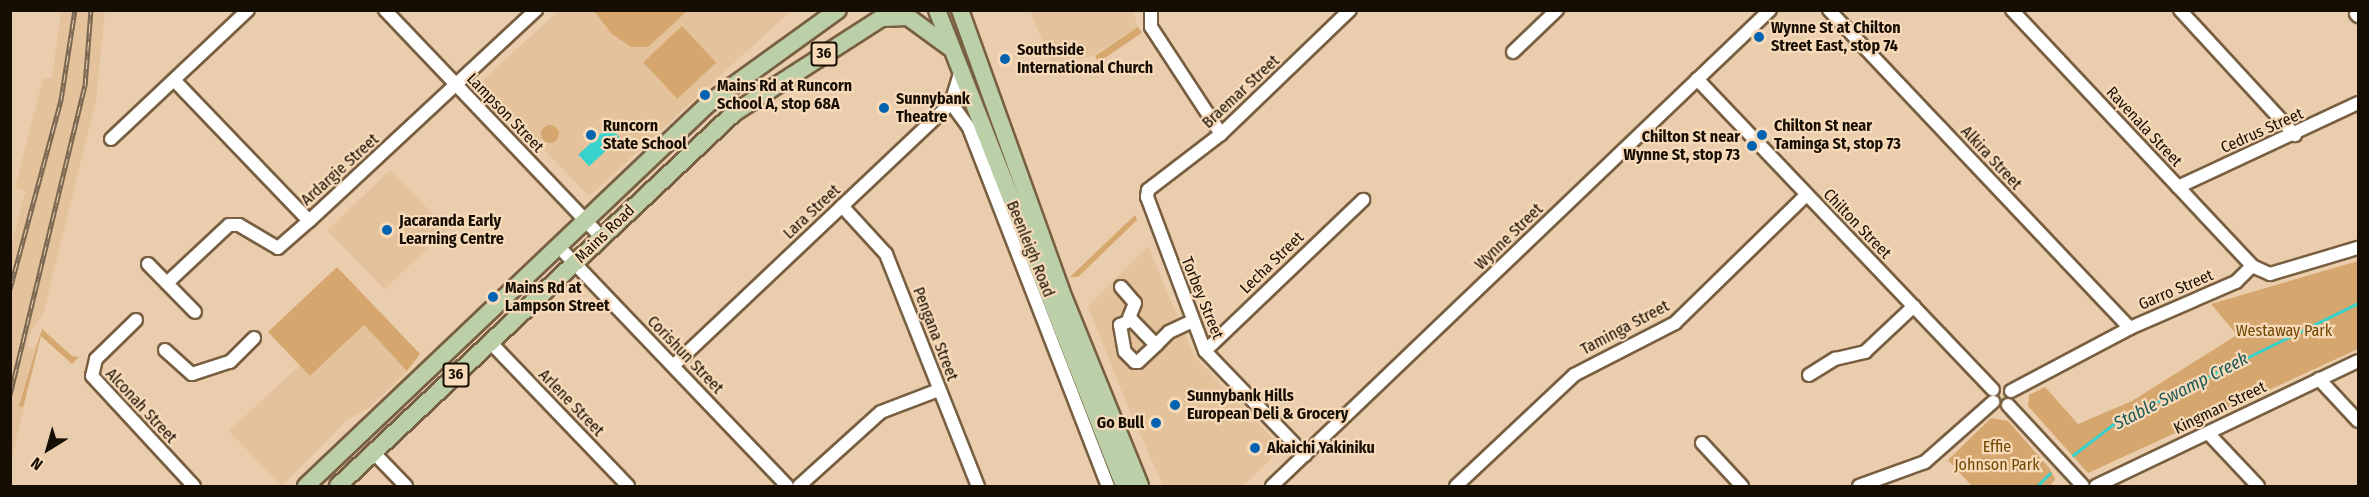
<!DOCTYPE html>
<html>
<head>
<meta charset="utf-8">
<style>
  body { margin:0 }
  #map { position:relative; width:2369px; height:497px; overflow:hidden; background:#eacdac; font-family:"Fira Sans Condensed",sans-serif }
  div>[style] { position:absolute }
  .built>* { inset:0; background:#e4c29b; transform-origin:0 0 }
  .green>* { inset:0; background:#d5a66d; transform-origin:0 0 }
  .round { border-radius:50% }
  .water>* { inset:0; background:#37d2cc; transform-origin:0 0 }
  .stream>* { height:3px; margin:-1.5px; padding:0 1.5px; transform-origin:1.5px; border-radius:1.5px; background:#37d2cc }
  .roads { filter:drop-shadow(2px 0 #785f41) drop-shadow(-2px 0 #785f41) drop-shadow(0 2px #785f41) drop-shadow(0 -2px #785f41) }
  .minor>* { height:12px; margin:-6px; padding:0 6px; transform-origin:6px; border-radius:6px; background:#fff }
  .major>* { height:16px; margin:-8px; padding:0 8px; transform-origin:8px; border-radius:8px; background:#bbd0a9 }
  .rail>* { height:5px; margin-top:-2.5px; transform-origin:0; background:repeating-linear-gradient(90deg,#f7dab9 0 9px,#7a6752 0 18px); box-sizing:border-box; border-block:2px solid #7a6752 }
  .dots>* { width:16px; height:16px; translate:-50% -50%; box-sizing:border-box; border:3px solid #f7dab9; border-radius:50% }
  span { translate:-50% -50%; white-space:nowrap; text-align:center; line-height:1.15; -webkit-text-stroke:4.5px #f7dab9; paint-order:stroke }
  .shield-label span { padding:2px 4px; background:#f7dab9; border:2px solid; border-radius:4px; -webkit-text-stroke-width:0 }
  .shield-label { font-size:15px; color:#170e03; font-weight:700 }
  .poi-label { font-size:16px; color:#170e03; font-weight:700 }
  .left { translate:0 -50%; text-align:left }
  .right { translate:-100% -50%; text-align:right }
  .street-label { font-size:16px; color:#170e03 }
  .park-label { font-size:16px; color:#714703 }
  .water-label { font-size:18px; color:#1b5956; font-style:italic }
  .frame { position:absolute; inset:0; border:12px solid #170e03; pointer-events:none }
  .north { position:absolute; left:18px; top:419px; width:60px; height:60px; -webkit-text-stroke:4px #f7dab9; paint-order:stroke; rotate:217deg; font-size:16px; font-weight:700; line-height:24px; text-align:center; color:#170e03 }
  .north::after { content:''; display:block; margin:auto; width:21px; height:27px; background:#170e03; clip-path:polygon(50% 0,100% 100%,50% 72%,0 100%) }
</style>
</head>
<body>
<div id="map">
  <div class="built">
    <i style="clip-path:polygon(61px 11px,105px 11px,96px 101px,43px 314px,30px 334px,27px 347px,33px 348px,41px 335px,11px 462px,10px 252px,25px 191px,15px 188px,43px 79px,52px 78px)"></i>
    <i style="clip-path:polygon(558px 11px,791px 11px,589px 196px,479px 84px)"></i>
    <i style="clip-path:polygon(1030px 11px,1133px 11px,1138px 27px,1090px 57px,1051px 62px)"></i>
    <i style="left:390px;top:170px;width:82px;height:87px;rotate:46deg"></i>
    <i style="clip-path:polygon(1148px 246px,1194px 356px,1277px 443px,1279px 451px,1243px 486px,1163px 486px,1123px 395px,1088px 306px)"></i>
    <i style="clip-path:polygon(364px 325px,407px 371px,369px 408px,347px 420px,282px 486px,229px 431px,300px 365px,311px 376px)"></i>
  </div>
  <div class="green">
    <i style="clip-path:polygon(594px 11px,594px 10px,687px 11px,648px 47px,631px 47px,612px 34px)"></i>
    <i style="left:682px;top:26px;width:50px;height:53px;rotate:47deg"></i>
    <i style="left:1138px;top:27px;width:7px;height:52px;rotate:56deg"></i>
    <i class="round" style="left:541px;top:125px;width:18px;height:18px"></i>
    <i style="clip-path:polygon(1135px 215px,1137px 220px,1078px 277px,1070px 277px)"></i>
    <i style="clip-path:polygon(2358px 261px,2358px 349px,2088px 473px,2028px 406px,2029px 395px,2045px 387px,2078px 424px,2132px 401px,2237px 335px,2211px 304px)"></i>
    <i style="clip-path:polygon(337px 267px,420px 354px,407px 371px,364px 325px,310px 376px,268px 332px)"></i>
    <i style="clip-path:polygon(42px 329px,72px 356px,79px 357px,72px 364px,41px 336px,23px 407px,19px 406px)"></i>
    <i style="clip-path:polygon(1991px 418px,2008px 421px,2050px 469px,2055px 479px,2050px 486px,1972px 486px,1948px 460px)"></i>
  </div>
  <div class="water">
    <i style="left:609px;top:126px;width:16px;height:42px;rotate:47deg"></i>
  </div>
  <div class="stream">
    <i style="left:2073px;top:455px;width:54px;rotate:-37.5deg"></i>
    <i style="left:2116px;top:422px;width:270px;rotate:-26.2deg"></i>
    <i style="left:2037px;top:486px;width:18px;rotate:-45deg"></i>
  </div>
  <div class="roads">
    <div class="minor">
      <i style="left:385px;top:10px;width:313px;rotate:46.4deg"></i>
      <i style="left:1151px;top:10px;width:17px;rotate:90deg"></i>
      <i style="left:1151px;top:27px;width:128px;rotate:56.8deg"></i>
      <i style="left:1829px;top:10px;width:438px;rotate:46.6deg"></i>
      <i style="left:2012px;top:10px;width:351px;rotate:46.8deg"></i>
      <i style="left:2180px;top:10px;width:170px;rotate:47.4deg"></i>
      <i style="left:2356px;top:14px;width:3px;rotate:45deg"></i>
      <i style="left:1513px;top:52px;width:61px;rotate:-43.7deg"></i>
      <i style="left:1697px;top:79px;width:429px;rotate:46.4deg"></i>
      <i style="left:174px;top:80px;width:195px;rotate:46.2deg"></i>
      <i style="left:309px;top:221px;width:310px;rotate:-42.9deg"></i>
      <i style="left:951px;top:103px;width:31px;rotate:54deg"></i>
      <i style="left:969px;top:128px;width:384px;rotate:68.8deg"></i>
      <i style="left:111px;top:139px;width:188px;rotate:-43.3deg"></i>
      <i style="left:2178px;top:187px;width:199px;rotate:-25deg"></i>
      <i style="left:842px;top:206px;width:65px;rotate:47.5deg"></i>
      <i style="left:886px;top:254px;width:250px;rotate:68.4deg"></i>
      <i style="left:559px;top:247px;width:330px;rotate:46.3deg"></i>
      <i style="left:148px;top:264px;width:67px;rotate:45.6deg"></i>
      <i style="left:167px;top:283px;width:85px;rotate:-43.1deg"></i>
      <i style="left:229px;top:225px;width:10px"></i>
      <i style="left:239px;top:225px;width:45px;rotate:30.5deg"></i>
      <i style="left:278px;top:248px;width:41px;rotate:-41.1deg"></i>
      <i style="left:1121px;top:287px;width:21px;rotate:49deg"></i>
      <i style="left:1135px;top:303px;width:16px;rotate:112deg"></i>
      <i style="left:136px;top:320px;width:56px;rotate:135.7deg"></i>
      <i style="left:96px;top:359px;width:17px;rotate:103deg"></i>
      <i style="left:92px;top:376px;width:150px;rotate:47.2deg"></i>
      <i style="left:491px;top:343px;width:198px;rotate:46.2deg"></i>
      <i style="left:1156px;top:345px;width:35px;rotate:-134deg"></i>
      <i style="left:1132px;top:320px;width:13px;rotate:157deg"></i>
      <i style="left:1120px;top:325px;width:27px;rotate:80deg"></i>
      <i style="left:1125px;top:352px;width:14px;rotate:45deg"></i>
      <i style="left:1135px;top:362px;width:3px"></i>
      <i style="left:1138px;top:362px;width:25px;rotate:-43deg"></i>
      <i style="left:1156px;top:345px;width:18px;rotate:-45deg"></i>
      <i style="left:1169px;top:332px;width:26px;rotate:-25deg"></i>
      <i style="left:165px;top:350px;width:36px;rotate:42deg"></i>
      <i style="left:192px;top:374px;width:40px;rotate:-18deg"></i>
      <i style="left:230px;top:362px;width:34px;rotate:-45deg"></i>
      <i style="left:1205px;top:351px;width:219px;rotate:-43.7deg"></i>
      <i style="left:673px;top:366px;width:383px;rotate:-43.4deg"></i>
      <i style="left:951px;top:103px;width:31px;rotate:-73deg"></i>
      <i style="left:1809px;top:375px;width:31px;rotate:-32deg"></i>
      <i style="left:1835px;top:359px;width:31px;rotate:-13deg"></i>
      <i style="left:1865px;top:352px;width:67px;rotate:-43.2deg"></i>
      <i style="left:2319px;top:379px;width:57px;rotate:47.1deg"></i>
      <i style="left:2011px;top:391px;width:135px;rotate:-27.9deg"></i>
      <i style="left:2130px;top:328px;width:116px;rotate:-23.5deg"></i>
      <i style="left:2236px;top:282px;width:23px;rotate:-45deg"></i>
      <i style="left:2252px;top:266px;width:20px;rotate:24deg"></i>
      <i style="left:2270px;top:274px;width:92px;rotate:-16.5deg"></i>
      <i style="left:2008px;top:405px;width:110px;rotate:47.2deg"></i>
      <i style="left:2208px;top:433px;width:73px;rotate:46.7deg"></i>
      <i style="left:1702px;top:443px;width:59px;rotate:47.1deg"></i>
      <i style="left:374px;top:453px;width:46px;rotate:45.9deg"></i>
      <i style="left:1305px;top:455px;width:144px;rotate:-133.9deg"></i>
      <i style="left:1205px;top:351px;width:165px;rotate:-110.6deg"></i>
      <i style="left:1147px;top:197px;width:7px;rotate:-82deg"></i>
      <i style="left:1148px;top:190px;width:92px;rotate:-37.5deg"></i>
      <i style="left:1221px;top:134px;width:179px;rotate:-43.9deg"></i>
      <i style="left:799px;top:486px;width:110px;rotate:-42.1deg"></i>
      <i style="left:881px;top:412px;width:62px;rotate:-20.8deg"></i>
      <i style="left:1272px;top:486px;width:689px;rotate:-43.71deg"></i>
      <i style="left:1456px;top:486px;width:162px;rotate:-43.2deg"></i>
      <i style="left:1574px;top:375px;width:114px;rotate:-27.2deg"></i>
      <i style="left:1675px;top:323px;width:183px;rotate:-44.3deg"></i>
      <i style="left:1859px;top:486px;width:70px;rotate:-20deg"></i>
      <i style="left:1925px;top:462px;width:91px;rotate:-41.4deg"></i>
      <i style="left:2096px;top:486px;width:290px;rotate:-25.5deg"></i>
    </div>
    <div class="major">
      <i style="left:937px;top:10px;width:511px;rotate:68.55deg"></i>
      <i style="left:960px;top:10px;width:299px;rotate:70.2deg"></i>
      <i style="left:1061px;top:291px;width:210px;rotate:67.9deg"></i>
      <i style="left:883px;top:18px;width:25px;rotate:-2deg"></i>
      <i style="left:908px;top:17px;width:51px;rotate:36.2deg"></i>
      <i style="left:306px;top:486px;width:556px;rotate:-43.54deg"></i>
      <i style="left:709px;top:103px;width:159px;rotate:-35.8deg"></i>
      <i style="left:338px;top:486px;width:544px;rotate:-43.29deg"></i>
      <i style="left:734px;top:113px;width:190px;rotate:-32.8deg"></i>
    </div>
  </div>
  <div class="rail">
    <i style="left:10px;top:289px;width:196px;rotate:-74.9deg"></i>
    <i style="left:61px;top:100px;width:91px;rotate:-81.2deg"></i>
    <i style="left:10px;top:395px;width:318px;rotate:-76.4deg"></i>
    <i style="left:85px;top:86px;width:76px;rotate:-85.5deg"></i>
  </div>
  <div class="dots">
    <i style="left:1759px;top:37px;background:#0363b0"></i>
    <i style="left:1005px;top:59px;background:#0363b0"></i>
    <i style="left:705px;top:95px;background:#0363b0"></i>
    <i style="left:884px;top:108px;background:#0363b0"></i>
    <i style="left:591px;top:135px;background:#0363b0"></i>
    <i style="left:1762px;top:135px;background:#0363b0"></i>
    <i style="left:1752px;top:146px;background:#0363b0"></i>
    <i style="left:387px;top:230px;background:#0363b0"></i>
    <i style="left:493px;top:297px;background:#0363b0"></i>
    <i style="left:1175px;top:405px;background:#0363b0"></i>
    <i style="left:1156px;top:423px;background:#0363b0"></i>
    <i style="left:1255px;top:448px;background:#0363b0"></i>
  </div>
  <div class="shield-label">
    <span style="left:824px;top:54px">36</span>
    <span style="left:456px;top:375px">36</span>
  </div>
  <div class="poi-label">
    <span class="left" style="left:1771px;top:37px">Wynne St at Chilton<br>Street East, stop 74</span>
    <span class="left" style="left:1017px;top:59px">Southside<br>International Church</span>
    <span class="left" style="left:717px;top:95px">Mains Rd at Runcorn<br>School A, stop 68A</span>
    <span class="left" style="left:896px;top:108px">Sunnybank<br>Theatre</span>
    <span class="left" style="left:603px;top:135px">Runcorn<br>State School</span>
    <span class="left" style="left:1774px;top:135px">Chilton St near<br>Taminga St, stop 73</span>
    <span class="right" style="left:1740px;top:146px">Chilton St near<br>Wynne St, stop 73</span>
    <span class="left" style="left:399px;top:230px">Jacaranda Early<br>Learning Centre</span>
    <span class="left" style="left:505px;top:297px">Mains Rd at<br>Lampson Street</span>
    <span class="left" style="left:1187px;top:405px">Sunnybank Hills<br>European Deli &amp; Grocery</span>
    <span class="right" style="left:1144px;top:423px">Go Bull</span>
    <span class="left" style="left:1267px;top:448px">Akaichi Yakiniku</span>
  </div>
  <div class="street-label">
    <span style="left:1241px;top:92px;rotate:-43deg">Braemar Street</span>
    <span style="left:505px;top:113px;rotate:46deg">Lampson Street</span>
    <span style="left:2144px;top:127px;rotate:47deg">Ravenala Street</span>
    <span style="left:2262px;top:131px;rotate:-24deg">Cedrus Street</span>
    <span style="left:1991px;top:158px;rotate:47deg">Alkira Street</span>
    <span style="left:340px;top:170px;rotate:-42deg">Ardargie Street</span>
    <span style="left:812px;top:212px;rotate:-43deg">Lara Street</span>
    <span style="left:1857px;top:224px;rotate:46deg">Chilton Street</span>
    <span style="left:605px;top:234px;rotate:-44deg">Mains Road</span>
    <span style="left:1509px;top:237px;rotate:-44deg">Wynne Street</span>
    <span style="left:1030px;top:249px;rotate:68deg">Beenleigh Road</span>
    <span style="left:1272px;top:263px;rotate:-44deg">Lecha Street</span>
    <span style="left:2176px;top:290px;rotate:-23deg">Garro Street</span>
    <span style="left:1202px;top:298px;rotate:68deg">Torbey Street</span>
    <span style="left:1625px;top:328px;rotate:-28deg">Taminga Street</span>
    <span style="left:935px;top:334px;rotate:69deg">Pengana Street</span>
    <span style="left:685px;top:355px;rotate:46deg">Corishun Street</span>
    <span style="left:571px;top:403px;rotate:46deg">Arlene Street</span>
    <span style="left:141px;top:406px;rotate:47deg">Alconah Street</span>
    <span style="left:2220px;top:408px;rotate:-26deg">Kingman Street</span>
  </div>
  <div class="park-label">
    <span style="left:2284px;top:331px">Westaway Park</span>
    <span style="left:1997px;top:456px">Effie<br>Johnson Park</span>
  </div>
  <div class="water-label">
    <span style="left:2181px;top:391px;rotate:-27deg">Stable Swamp Creek</span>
  </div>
  <div class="frame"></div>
  <div class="north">N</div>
</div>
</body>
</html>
